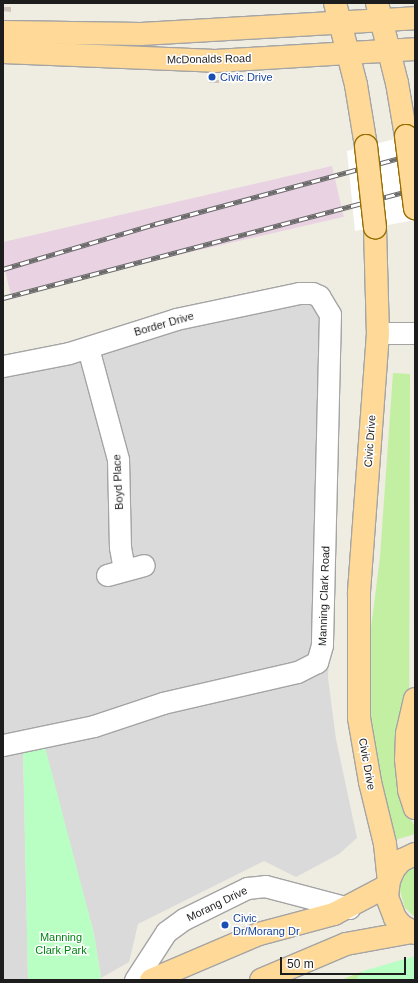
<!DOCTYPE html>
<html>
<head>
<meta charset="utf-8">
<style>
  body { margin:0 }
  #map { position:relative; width:418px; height:983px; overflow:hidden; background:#efece2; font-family:Arial,sans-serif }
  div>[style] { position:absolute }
  .residential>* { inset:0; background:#dbdada }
  .industrial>* { inset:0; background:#e9d3e3; transform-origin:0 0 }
  .grass>* { inset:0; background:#c3efa2 }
  .park>* { inset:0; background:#b9fec3 }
  .pier>* { inset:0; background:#fff }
  .building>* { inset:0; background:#cfc5ba; transform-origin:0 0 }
  .roads { filter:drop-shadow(1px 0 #a4a4a4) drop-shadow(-1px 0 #a4a4a4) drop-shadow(0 1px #a4a4a4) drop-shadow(0 -1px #a4a4a4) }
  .minor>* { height:21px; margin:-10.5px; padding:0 10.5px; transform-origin:10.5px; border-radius:10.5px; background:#fff }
  .major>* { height:22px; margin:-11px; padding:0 11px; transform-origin:11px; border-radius:11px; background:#ffd997 }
  .rail>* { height:4.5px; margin-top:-2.25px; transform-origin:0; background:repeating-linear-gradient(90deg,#fff 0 9px,#6b6b6b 0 18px); box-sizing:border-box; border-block:1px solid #6b6b6b }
  .bridges { filter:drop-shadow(1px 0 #966e00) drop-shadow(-1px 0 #966e00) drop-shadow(0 1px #966e00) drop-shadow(0 -1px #966e00) }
  .major-bridge>* { height:22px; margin:-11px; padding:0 11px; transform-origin:11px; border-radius:11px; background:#ffd997 }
  .dots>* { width:11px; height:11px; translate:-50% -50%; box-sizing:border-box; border:2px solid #fff; border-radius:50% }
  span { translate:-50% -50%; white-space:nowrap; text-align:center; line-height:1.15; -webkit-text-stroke:3px #fff; paint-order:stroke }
  .street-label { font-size:11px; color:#1d1d1d }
  .transit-label { font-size:11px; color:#164399 }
  .left { translate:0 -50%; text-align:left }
  .park-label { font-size:11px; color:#018514 }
  .frame { position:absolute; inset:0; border:4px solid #1d1d1d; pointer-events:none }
  .scale { position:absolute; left:280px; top:957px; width:126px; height:18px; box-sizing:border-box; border:2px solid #1d1d1d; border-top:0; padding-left:5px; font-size:12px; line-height:14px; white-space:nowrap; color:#1d1d1d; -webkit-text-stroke:3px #fff; paint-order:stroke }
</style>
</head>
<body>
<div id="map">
  <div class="residential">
    <i style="clip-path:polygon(295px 285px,325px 289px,334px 298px,340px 315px,337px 489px,328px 678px,336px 739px,357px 838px,339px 854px,296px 877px,264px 861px,138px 924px,129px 962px,101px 978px,94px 934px,78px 875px,23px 747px,28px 980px,3px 980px,3px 358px)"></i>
  </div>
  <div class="industrial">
    <i style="left:332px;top:166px;width:52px;height:342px;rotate:77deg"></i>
  </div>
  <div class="grass">
    <i style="clip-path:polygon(393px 373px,410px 374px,409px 816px,415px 827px,415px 834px,395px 840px,369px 724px,370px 636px,380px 557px)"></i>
    <i style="clip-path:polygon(415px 864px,415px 917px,405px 908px,399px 888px,402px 878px)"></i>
    <i style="clip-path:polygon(363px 971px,356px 980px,341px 980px)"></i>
  </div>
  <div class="park">
    <i style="clip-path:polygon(44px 743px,94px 934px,101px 978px,98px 980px,28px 980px,23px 747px)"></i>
    <i style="clip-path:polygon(415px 956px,415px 980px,356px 980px,363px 971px)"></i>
  </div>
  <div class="pier">
    <i style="clip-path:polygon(415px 134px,415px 220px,355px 231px,347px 151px)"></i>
  </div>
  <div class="building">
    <i style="clip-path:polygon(3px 7px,11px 7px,11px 12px,3px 11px)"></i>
    <i style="left:219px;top:80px;width:3px;height:10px;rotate:90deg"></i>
  </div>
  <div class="roads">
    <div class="minor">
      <i style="left:378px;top:333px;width:37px"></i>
      <i style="left:88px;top:348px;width:115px;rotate:74.9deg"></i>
      <i style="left:118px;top:459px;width:88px;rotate:88.7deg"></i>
      <i style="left:120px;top:547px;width:23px;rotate:80deg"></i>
      <i style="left:3px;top:366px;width:67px;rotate:-11.1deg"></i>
      <i style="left:69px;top:353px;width:112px;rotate:-17.6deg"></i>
      <i style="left:176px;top:319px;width:126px;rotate:-11.9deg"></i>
      <i style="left:299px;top:293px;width:13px"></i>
      <i style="left:312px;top:293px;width:8px;rotate:23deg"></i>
      <i style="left:319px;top:296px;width:21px;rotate:59deg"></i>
      <i style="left:330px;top:314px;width:331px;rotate:91.4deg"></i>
      <i style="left:322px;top:645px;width:18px;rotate:106deg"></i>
      <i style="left:317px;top:662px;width:22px;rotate:153deg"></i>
      <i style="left:297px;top:672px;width:138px;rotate:167deg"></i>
      <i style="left:163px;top:703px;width:73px;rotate:161.6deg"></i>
      <i style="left:94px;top:726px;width:93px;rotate:168.2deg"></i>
      <i style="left:107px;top:575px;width:38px;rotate:-15deg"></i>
      <i style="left:135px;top:980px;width:57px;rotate:-57.1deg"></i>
      <i style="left:166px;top:932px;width:22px;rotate:-36deg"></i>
      <i style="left:184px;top:919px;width:70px;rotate:-26.2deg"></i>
      <i style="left:247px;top:888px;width:18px;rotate:-6deg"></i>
      <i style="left:265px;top:886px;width:87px;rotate:14.7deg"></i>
    </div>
    <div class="major">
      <i style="left:335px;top:3px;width:85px;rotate:75.6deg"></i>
      <i style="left:356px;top:85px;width:62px;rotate:80.7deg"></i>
      <i style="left:377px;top:3px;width:82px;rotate:76deg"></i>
      <i style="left:397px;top:83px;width:54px;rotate:80.4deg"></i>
      <i style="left:3px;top:32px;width:138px;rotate:0.8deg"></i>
      <i style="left:141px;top:34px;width:274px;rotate:-3.3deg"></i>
      <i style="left:3px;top:52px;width:212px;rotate:2.4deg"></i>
      <i style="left:215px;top:61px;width:200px;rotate:-3.4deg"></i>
      <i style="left:375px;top:228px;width:105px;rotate:88.4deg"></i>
      <i style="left:378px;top:333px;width:261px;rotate:94.2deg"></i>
      <i style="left:359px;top:593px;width:125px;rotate:90deg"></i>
      <i style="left:359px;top:718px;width:65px;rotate:80.2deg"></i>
      <i style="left:370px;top:782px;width:64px;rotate:76.4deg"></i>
      <i style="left:385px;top:844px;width:36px;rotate:84deg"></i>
      <i style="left:415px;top:699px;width:36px;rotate:103deg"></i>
      <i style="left:407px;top:734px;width:25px;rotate:92deg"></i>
      <i style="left:406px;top:759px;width:31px;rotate:84deg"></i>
      <i style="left:409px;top:790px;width:19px;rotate:72deg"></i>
      <i style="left:415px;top:854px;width:14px;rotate:155deg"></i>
      <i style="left:402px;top:860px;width:12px;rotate:132deg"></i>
      <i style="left:394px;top:869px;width:12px;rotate:114deg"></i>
      <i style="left:389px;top:880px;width:17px;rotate:97deg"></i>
      <i style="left:387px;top:897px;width:22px;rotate:69deg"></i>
      <i style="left:395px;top:918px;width:11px;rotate:49deg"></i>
      <i style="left:402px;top:926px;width:15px;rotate:28deg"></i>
      <i style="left:151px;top:980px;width:117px;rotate:-23.1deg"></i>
      <i style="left:259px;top:934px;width:78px;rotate:-14.9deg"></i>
      <i style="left:334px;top:914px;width:60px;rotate:-27.8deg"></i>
      <i style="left:261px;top:980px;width:92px;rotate:-23deg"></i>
      <i style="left:346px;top:944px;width:67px;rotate:-10.3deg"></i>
    </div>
  </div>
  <div class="rail">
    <i style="left:3px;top:269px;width:159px;rotate:-16.5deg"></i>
    <i style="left:155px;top:224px;width:269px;rotate:-15.1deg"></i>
    <i style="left:3px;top:298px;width:426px;rotate:-14.8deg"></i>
  </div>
  <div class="bridges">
    <div class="major-bridge">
      <i style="left:406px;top:136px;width:73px;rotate:82.9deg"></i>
      <i style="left:366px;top:146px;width:82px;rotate:83.7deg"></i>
    </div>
  </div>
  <div class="dots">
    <i style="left:212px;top:77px;background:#1a4fb4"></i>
    <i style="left:225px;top:925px;background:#1a4fb4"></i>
  </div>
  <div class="street-label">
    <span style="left:209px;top:59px;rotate:-1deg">McDonalds Road</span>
    <span style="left:164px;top:324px;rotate:-16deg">Border Drive</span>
    <span style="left:370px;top:441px;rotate:-86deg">Civic Drive</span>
    <span style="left:118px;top:482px;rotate:-93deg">Boyd Place</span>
    <span style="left:324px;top:596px;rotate:-88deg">Manning Clark Road</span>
    <span style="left:367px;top:764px;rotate:80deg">Civic Drive</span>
    <span style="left:217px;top:904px;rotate:-26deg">Morang Drive</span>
  </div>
  <div class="transit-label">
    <span class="left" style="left:220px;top:77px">Civic Drive</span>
    <span class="left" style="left:233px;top:925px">Civic<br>Dr/Morang Dr</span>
  </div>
  <div class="park-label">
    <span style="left:61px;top:944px">Manning<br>Clark Park</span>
  </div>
  <div class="frame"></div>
  <div class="scale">50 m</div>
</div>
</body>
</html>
